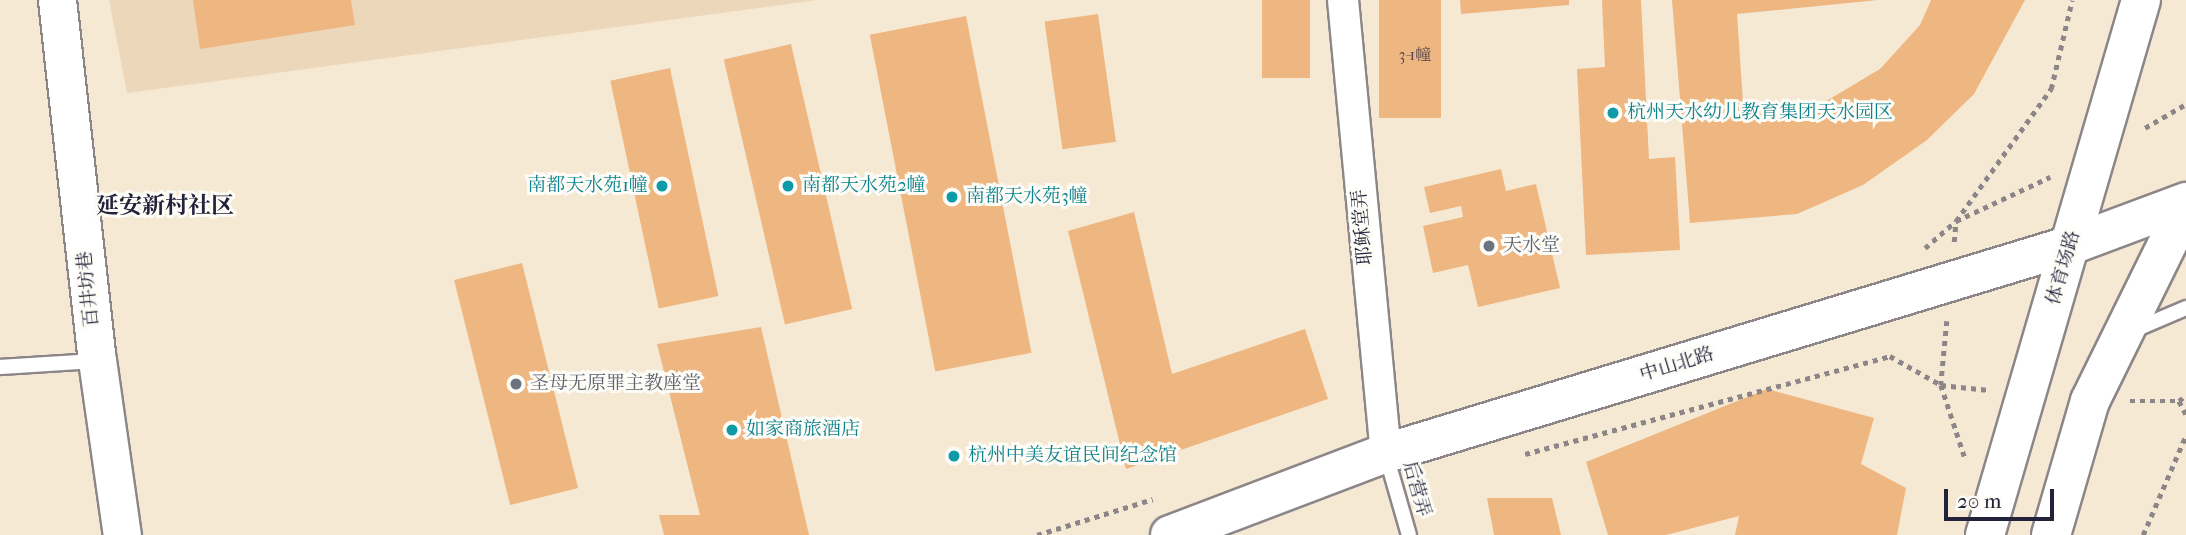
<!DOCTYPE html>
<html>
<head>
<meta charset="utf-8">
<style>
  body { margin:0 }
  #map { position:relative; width:2186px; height:535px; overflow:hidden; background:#f6e9d4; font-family:"IM FELL French Canon","Noto Serif SC",serif }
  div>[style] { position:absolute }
  .built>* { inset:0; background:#edd7ba }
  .building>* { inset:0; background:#eeb680; transform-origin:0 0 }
  .path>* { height:4.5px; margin-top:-2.25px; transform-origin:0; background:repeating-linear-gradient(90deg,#8c8688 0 5px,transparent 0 10px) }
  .roads { filter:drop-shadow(2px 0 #8c8688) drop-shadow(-2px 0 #8c8688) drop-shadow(0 2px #8c8688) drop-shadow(0 -2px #8c8688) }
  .service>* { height:14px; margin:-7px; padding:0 7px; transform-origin:7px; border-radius:7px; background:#fff }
  .minor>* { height:30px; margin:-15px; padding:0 15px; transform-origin:15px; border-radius:15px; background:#fff }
  .tertiary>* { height:37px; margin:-18.5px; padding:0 18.5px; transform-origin:18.5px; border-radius:18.5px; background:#fff }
  .secondary>* { height:38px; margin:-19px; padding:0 19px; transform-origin:19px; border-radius:19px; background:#fff }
  .dots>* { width:19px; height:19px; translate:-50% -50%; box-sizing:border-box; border:4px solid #fdfcf7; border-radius:50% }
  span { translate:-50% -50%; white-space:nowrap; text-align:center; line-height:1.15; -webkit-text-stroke:6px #fdfcf7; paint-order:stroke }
  .number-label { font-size:16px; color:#55474c }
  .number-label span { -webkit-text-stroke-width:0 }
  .culture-label { font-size:19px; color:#0d838f }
  .left { translate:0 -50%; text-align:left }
  .right { translate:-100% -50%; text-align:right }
  .street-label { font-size:19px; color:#22223b }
  .worship-label { font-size:19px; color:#5b616d }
  .quarter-label { font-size:23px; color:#22223b; font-weight:700 }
  .scale { position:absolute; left:1944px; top:489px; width:110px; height:32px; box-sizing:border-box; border:4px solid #22223b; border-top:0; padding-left:9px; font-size:21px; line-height:24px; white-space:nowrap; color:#22223b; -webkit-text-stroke:5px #fdfcf7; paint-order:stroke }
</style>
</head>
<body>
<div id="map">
  <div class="built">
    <i style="clip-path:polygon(109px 0,818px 0,127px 93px)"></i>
  </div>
  <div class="building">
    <i style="clip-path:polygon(193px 0,351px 0,355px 25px,200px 49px)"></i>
    <i style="left:1262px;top:0;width:48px;height:78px"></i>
    <i style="left:1379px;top:0;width:62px;height:118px"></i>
    <i style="clip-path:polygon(1460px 0,1569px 0,1569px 5px,1461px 14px)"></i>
    <i style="clip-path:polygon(1602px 0,1641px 0,1649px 159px,1675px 157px,1680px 250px,1586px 255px,1577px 69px,1605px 67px)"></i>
    <i style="clip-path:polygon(1672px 0,1878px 0,1737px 14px,1744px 117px,1823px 103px,1880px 69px,1920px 25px,1931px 0,2025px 0,1974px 94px,1927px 140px,1863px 185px,1797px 214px,1690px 223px)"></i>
    <i style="left:1098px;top:14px;width:129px;height:54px;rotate:82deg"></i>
    <i style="left:966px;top:16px;width:343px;height:98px;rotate:79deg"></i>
    <i style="left:791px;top:44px;width:272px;height:69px;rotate:77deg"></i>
    <i style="left:670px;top:68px;width:233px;height:61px;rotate:78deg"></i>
    <i style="clip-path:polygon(1501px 169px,1506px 191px,1536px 184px,1560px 288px,1478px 307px,1468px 265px,1433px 273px,1423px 226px,1463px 217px,1461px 206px,1430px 213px,1424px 187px)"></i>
    <i style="clip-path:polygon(1134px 212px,1172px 374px,1305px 329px,1328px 399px,1126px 469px,1068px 231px)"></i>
    <i style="left:522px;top:263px;width:232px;height:70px;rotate:76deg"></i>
    <i style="clip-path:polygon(761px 327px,809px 535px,664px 535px,659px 515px,700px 515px,657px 344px)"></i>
    <i style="clip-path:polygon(1767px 389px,1874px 418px,1861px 464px,1906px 488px,1897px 535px,1735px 535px,1739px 516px,1666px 535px,1608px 535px,1586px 462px)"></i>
    <i style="clip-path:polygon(1487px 498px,1552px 498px,1561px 535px,1494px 535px)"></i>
  </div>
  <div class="path">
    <i style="left:2145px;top:128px;width:48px;rotate:-30.3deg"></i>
    <i style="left:1954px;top:242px;width:21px;rotate:-85deg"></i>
    <i style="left:1956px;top:221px;width:163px;rotate:-54.3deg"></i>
    <i style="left:2051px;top:89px;width:91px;rotate:-76.7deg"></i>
    <i style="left:1925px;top:248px;width:41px;rotate:-41.1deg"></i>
    <i style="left:1956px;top:221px;width:104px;rotate:-25.1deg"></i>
    <i style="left:1947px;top:321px;width:64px;rotate:95.4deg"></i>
    <i style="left:1941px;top:385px;width:77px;rotate:71.8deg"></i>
    <i style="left:2130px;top:401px;width:49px"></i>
    <i style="left:2179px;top:401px;width:9px;rotate:-41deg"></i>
    <i style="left:2179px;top:401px;width:15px;rotate:62deg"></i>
    <i style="left:1525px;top:454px;width:378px;rotate:-15deg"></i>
    <i style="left:1890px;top:356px;width:59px;rotate:29.6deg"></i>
    <i style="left:1941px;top:385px;width:48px;rotate:5.9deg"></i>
    <i style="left:1037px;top:535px;width:121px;rotate:-17.2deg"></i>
    <i style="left:2143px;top:535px;width:109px;rotate:-66.7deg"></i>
  </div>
  <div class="roads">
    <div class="service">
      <i style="left:2132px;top:331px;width:59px;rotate:-23.1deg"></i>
      <i style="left:0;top:367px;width:96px;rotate:-3.6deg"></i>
      <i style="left:1386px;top:455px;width:83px;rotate:74deg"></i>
    </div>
    <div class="minor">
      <i style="left:1343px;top:0;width:455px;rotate:84.6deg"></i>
    </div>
    <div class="tertiary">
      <i style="left:57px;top:0;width:362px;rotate:83.7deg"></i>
      <i style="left:97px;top:360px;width:177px;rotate:81.9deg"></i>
    </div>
    <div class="secondary">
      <i style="left:1170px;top:535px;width:231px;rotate:-20.8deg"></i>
      <i style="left:1386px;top:453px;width:716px;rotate:-16.89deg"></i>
      <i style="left:2071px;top:245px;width:123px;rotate:-20.5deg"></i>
      <i style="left:1985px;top:535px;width:557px;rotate:-73.74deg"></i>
      <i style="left:2051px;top:535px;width:140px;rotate:-73.8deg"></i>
      <i style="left:2090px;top:401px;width:217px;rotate:-63.8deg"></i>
    </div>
  </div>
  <div class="dots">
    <i style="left:1613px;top:113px;background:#0f9aa8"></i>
    <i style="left:662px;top:186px;background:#0f9aa8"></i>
    <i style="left:788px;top:186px;background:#0f9aa8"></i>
    <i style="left:952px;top:197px;background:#0f9aa8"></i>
    <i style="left:1489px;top:246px;background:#6b7280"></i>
    <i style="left:516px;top:384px;background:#6b7280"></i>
    <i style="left:732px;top:430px;background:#0f9aa8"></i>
    <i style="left:954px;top:456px;background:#0f9aa8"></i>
  </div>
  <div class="number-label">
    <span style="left:1415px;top:55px">3-1幢</span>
  </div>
  <div class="culture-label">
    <span class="left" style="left:1627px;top:113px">杭州天水幼儿教育集团天水园区</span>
    <span class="right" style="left:648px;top:186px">南都天水苑1幢</span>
    <span class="left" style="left:802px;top:186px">南都天水苑2幢</span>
    <span class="left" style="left:966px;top:197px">南都天水苑3幢</span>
    <span class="left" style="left:746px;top:430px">如家商旅酒店</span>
    <span class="left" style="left:968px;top:456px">杭州中美友谊民间纪念馆</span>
  </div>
  <div class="street-label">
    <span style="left:1363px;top:227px;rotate:-95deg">耶稣堂弄</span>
    <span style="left:2064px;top:268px;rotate:-74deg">体育场路</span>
    <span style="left:89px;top:289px;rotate:-96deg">百井坊巷</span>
    <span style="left:1677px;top:365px;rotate:-17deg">中山北路</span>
    <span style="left:1416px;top:489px;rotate:74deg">后营弄</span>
  </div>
  <div class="worship-label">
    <span class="left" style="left:1503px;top:246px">天水堂</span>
    <span class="left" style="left:530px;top:384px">圣母无原罪主教座堂</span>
  </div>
  <div class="quarter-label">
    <span style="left:165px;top:206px">延安新村社区</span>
  </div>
  <div class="scale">20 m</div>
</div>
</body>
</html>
